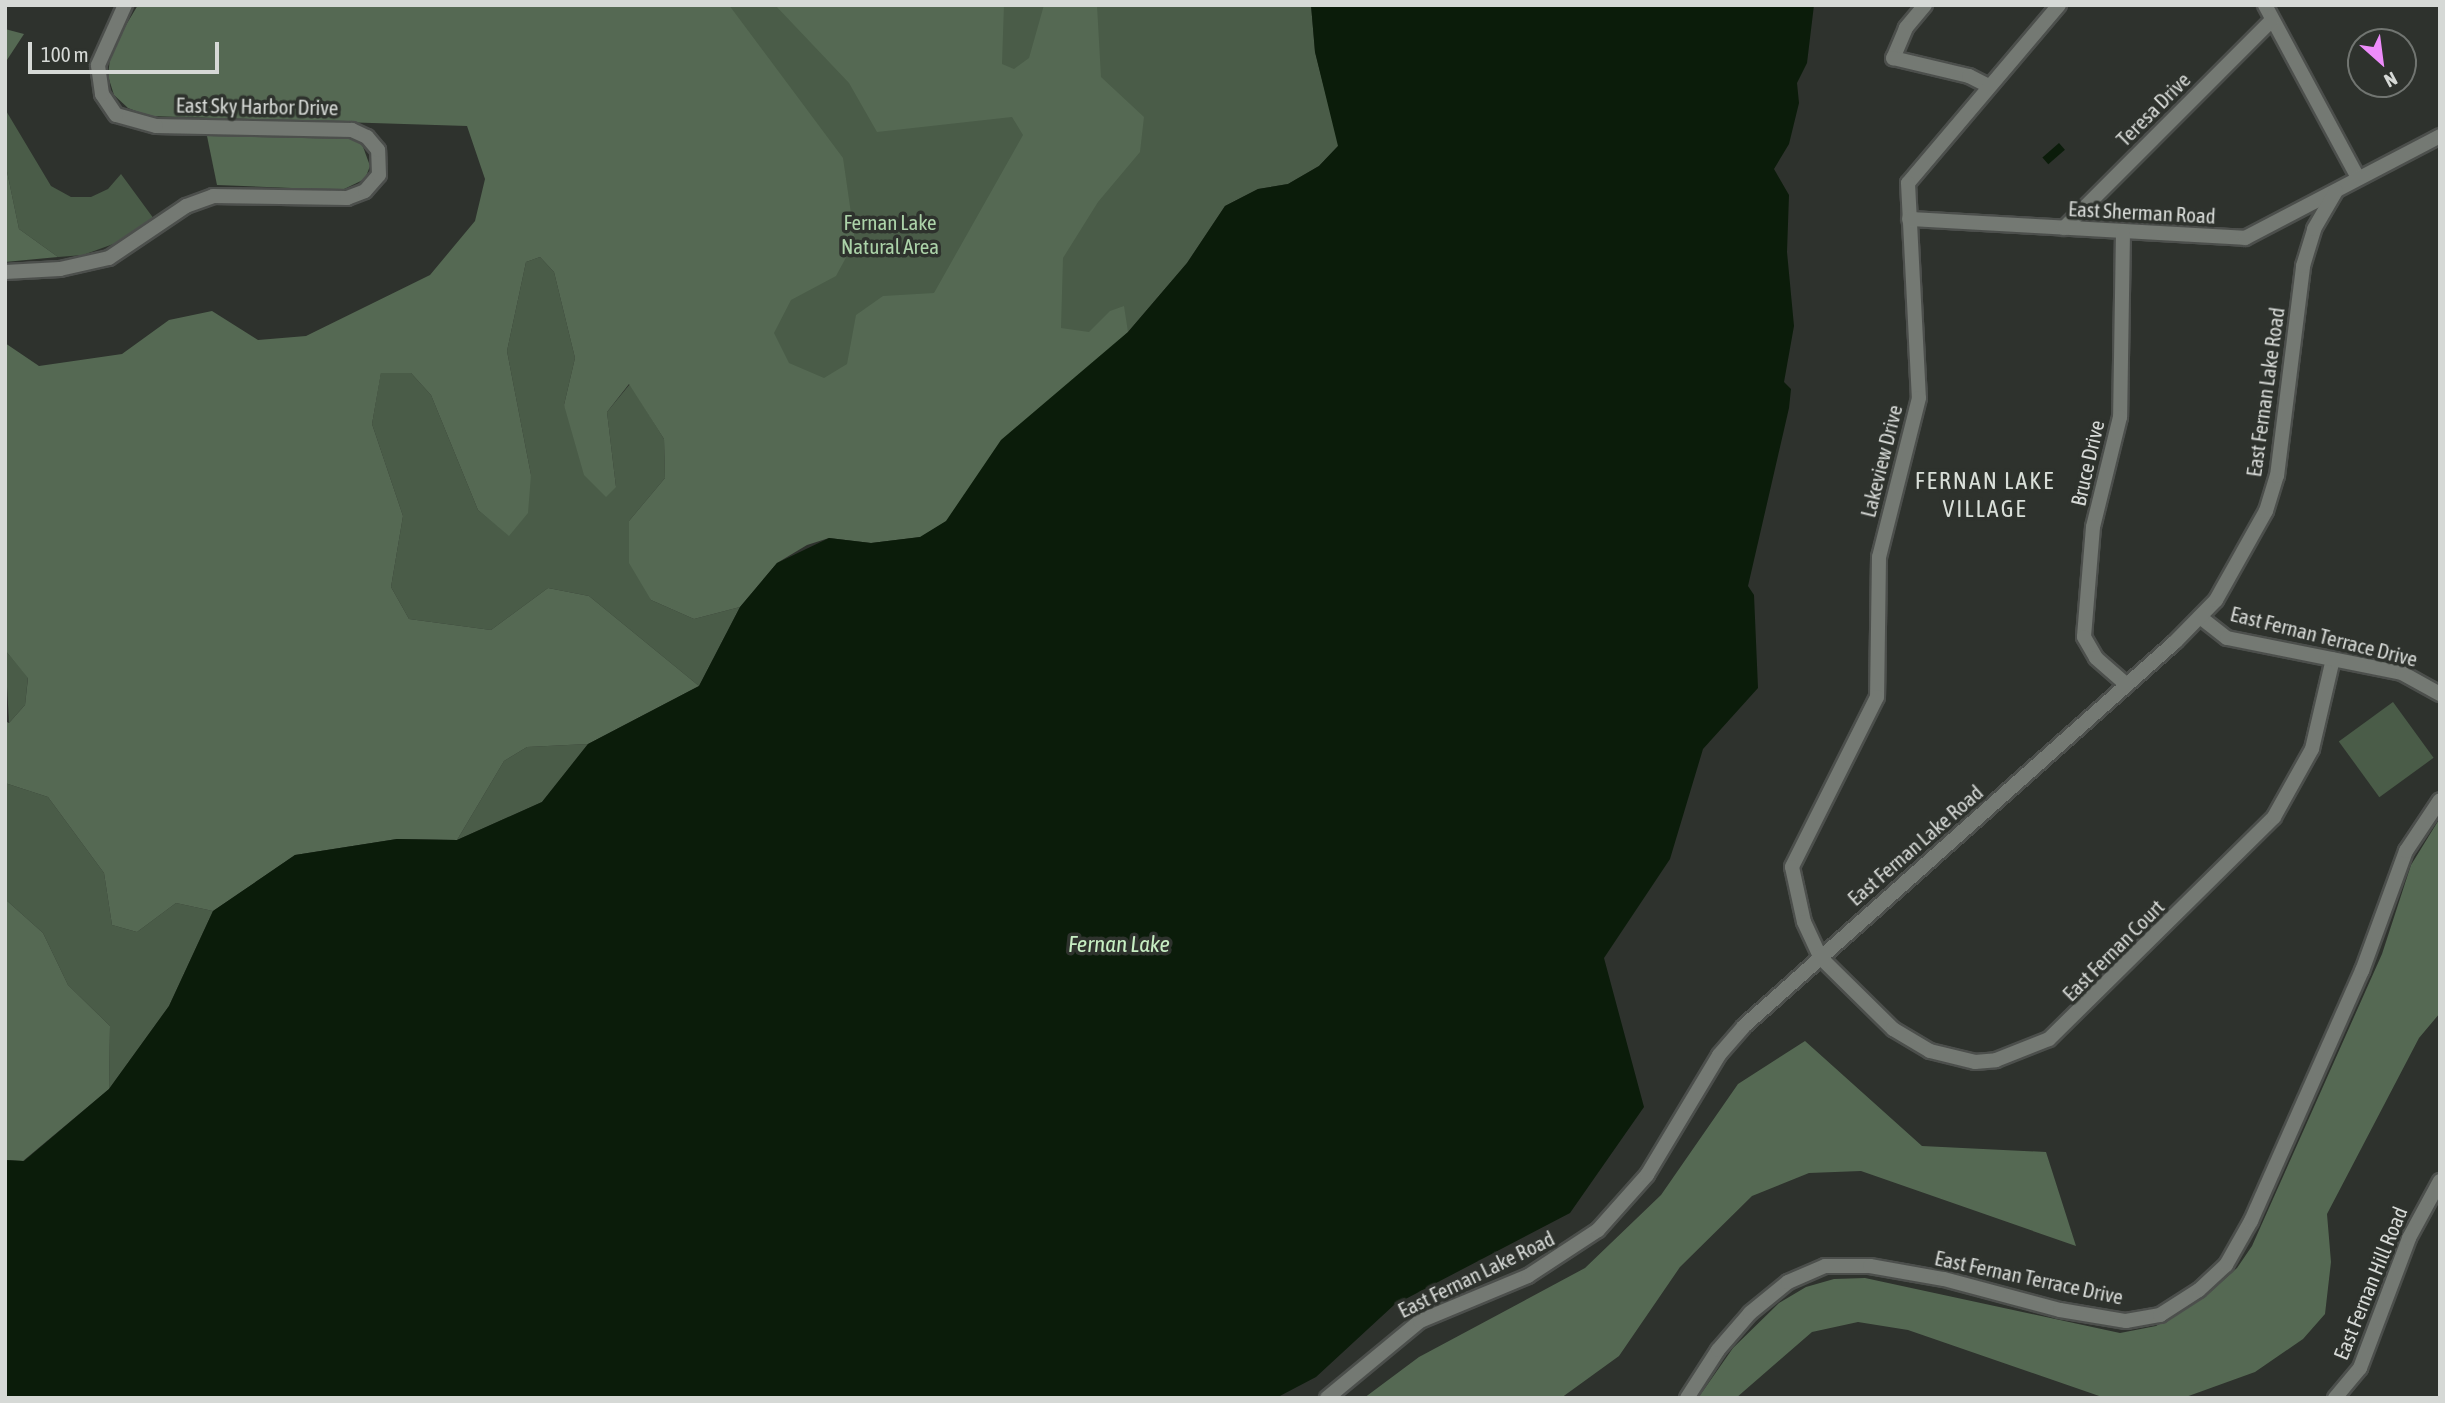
<!DOCTYPE html>
<html>
<head>
<meta charset="utf-8">
<style>
  body { margin:0 }
  #map { position:relative; width:2445px; height:1403px; overflow:hidden; background:#2e322d; font-family:"Asap Condensed",sans-serif }
  div>[style] { position:absolute }
  .green>* { inset:0; background:#4a5c48; transform-origin:0 0 }
  .forest>* { inset:0; background:#556953 }
  .water>* { inset:0; background:#0b1c0a; transform-origin:0 0 }
  .roads { filter:drop-shadow(2px 0 #4c4f4c) drop-shadow(-2px 0 #4c4f4c) drop-shadow(0 2px #4c4f4c) drop-shadow(0 -2px #4c4f4c) }
  .minor>* { height:14px; margin:-7px; padding:0 7px; transform-origin:7px; border-radius:7px; background:#747973 }
  span { translate:-50% -50%; white-space:nowrap; text-align:center; line-height:1.15; -webkit-text-stroke:7px #2e322d; paint-order:stroke }
  .street-label { font-size:21px; color:#d6d9d6 }
  .park-label { font-size:21px; color:#acd3a9 }
  .water-label { font-size:23px; color:#c7eec3; font-style:italic }
  .quarter-label { font-size:24px; color:#d9dfd9; letter-spacing:2px }
  .frame { position:absolute; inset:0; border:7px solid #d6d9d6; pointer-events:none }
  .north { position:absolute; left:2347px; top:28px; width:70px; height:70px; box-sizing:border-box; background:#2e322d; border:2px solid #717571; border-radius:50%; rotate:152deg; font-size:19px; font-weight:700; line-height:28px; text-align:center; color:#d6d9d6 }
  .north::after { content:''; display:block; margin:auto; width:24px; height:32px; background:#ed8cfa; clip-path:polygon(50% 0,100% 100%,50% 72%,0 100%) }
  .scale { position:absolute; left:28px; top:42px; width:191px; height:32px; box-sizing:border-box; border:4px solid #d6d9d6; border-top:0; padding-left:9px; font-size:21px; line-height:24px; white-space:nowrap; color:#d6d9d6; -webkit-text-stroke:5px #2e322d; paint-order:stroke }
</style>
</head>
<body>
<div id="map">
  <div class="green">
    <i style="clip-path:polygon(492px 5px,1311px 5px,1315px 52px,1339px 145px,1319px 166px,1288px 184px,1258px 189px,1225px 206px,1187px 263px,1128px 332px,921px 537px)"></i>
    <i style="clip-path:polygon(5px 109px,51px 186px,71px 197px,91px 197px,108px 189px,121px 174px,154px 219px,116px 243px,83px 255px,58px 257px,19px 229px,5px 162px)"></i>
    <i style="clip-path:polygon(540px 257px,554px 272px,575px 358px,564px 405px,616px 487px,607px 412px,630px 384px,664px 439px,665px 478px,629px 521px,651px 600px,694px 619px,740px 607px,699px 686px,589px 596px,548px 588px,491px 630px,409px 619px,391px 587px,403px 516px,372px 424px,381px 372px,411px 373px,431px 395px,478px 510px,509px 535px,531px 475px,507px 351px,526px 262px)"></i>
    <i style="clip-path:polygon(5px 650px,28px 677px,25px 705px,9px 723px)"></i>
    <i style="left:2393px;top:702px;width:69px;height:67px;rotate:54deg"></i>
    <i style="clip-path:polygon(588px 744px,542px 802px,457px 840px,504px 761px,527px 747px)"></i>
    <i style="clip-path:polygon(5px 783px,48px 797px,104px 873px,112px 925px,137px 932px,176px 903px,213px 911px,169px 1006px,109px 1089px,110px 1026px,68px 985px,43px 933px,5px 899px)"></i>
  </div>
  <div class="forest">
    <i style="clip-path:polygon(138px 5px,729px 5px,843px 158px,855px 241px,836px 276px,791px 300px,774px 333px,789px 363px,824px 378px,847px 364px,856px 315px,883px 296px,934px 293px,1023px 135px,1012px 117px,877px 132px,849px 83px,775px 5px,1004px 5px,1002px 64px,1014px 69px,1029px 58px,1044px 5px,1097px 5px,1101px 77px,1144px 117px,1140px 152px,1098px 202px,1063px 258px,1061px 328px,1089px 332px,1110px 311px,1124px 306px,1128px 332px,1001px 440px,947px 521px,921px 537px,871px 543px,829px 538px,807px 545px,777px 563px,740px 607px,694px 619px,651px 600px,629px 563px,629px 521px,665px 478px,664px 439px,629px 384px,607px 412px,616px 487px,606px 497px,584px 475px,564px 405px,575px 358px,554px 272px,540px 257px,526px 262px,507px 351px,531px 475px,528px 513px,509px 536px,478px 510px,431px 395px,411px 373px,381px 373px,372px 424px,403px 516px,391px 587px,409px 619px,491px 630px,548px 588px,589px 596px,699px 686px,588px 744px,527px 747px,504px 761px,457px 840px,397px 839px,295px 855px,213px 911px,176px 903px,137px 932px,112px 925px,104px 873px,48px 797px,5px 783px,5px 721px,9px 723px,25px 705px,28px 678px,5px 650px,5px 343px,39px 366px,122px 354px,169px 320px,212px 311px,258px 340px,306px 336px,430px 275px,475px 221px,485px 179px,467px 126px,149px 116px,128px 108px,114px 95px,108px 76px,111px 50px)"></i>
    <i style="clip-path:polygon(5px 29px,24px 34px,5px 63px)"></i>
    <i style="clip-path:polygon(207px 136px,349px 137px,362px 144px,370px 166px,365px 179px,342px 190px,217px 185px)"></i>
    <i style="clip-path:polygon(5px 162px,19px 229px,58px 257px,5px 262px)"></i>
    <i style="clip-path:polygon(2440px 818px,2440px 1013px,2419px 1038px,2327px 1214px,2331px 1262px,2325px 1314px,2303px 1339px,2255px 1372px,2183px 1398px,2105px 1398px,1908px 1330px,1858px 1322px,1812px 1332px,1736px 1398px,1698px 1398px,1733px 1348px,1779px 1303px,1806px 1287px,1834px 1279px,1865px 1278px,2120px 1333px,2156px 1326px,2207px 1295px,2237px 1268px,2252px 1246px,2382px 954px,2411px 865px)"></i>
    <i style="clip-path:polygon(5px 899px,43px 933px,68px 985px,110px 1026px,109px 1089px,23px 1161px,5px 1160px)"></i>
    <i style="clip-path:polygon(1805px 1041px,1922px 1146px,2046px 1152px,2076px 1246px,1861px 1171px,1809px 1173px,1752px 1196px,1680px 1267px,1619px 1356px,1561px 1398px,1364px 1398px,1419px 1357px,1585px 1268px,1661px 1195px,1738px 1084px)"></i>
  </div>
  <div class="water">
    <i style="clip-path:polygon(1311px 5px,1814px 5px,1807px 63px,1797px 83px,1799px 103px,1789px 144px,1774px 169px,1789px 195px,1787px 252px,1794px 326px,1784px 382px,1791px 389px,1789px 408px,1748px 586px,1754px 595px,1758px 688px,1703px 749px,1670px 859px,1604px 958px,1644px 1107px,1570px 1213px,1394px 1305px,1316px 1377px,1276px 1398px,5px 1398px,5px 1160px,24px 1161px,109px 1089px,169px 1006px,213px 911px,295px 855px,397px 839px,457px 840px,542px 802px,588px 744px,699px 686px,740px 607px,777px 563px,829px 538px,871px 543px,920px 537px,946px 521px,1001px 440px,1128px 332px,1187px 263px,1225px 206px,1258px 189px,1288px 184px,1319px 166px,1338px 146px,1315px 52px)"></i>
    <i style="left:2059px;top:143px;width:9px;height:22px;rotate:49deg"></i>
  </div>
  <div class="roads">
    <div class="minor">
      <i style="left:1925px;top:5px;width:30px;rotate:130deg"></i>
      <i style="left:1906px;top:28px;width:33px;rotate:113deg"></i>
      <i style="left:1893px;top:58px;width:78px;rotate:13.3deg"></i>
      <i style="left:1969px;top:76px;width:22px;rotate:27deg"></i>
      <i style="left:2059px;top:5px;width:233px;rotate:130.3deg"></i>
      <i style="left:1908px;top:183px;width:215px;rotate:87.1deg"></i>
      <i style="left:1919px;top:398px;width:164px;rotate:104.1deg"></i>
      <i style="left:1879px;top:557px;width:140px;rotate:90.8deg"></i>
      <i style="left:1877px;top:697px;width:190px;rotate:116.6deg"></i>
      <i style="left:1792px;top:867px;width:56px;rotate:77.7deg"></i>
      <i style="left:1804px;top:922px;width:38px;rotate:65deg"></i>
      <i style="left:1820px;top:957px;width:103px;rotate:44.6deg"></i>
      <i style="left:1893px;top:1029px;width:43px;rotate:30.7deg"></i>
      <i style="left:1930px;top:1051px;width:46px;rotate:13.7deg"></i>
      <i style="left:1975px;top:1062px;width:21px;rotate:-5deg"></i>
      <i style="left:1996px;top:1060px;width:57px;rotate:-21.6deg"></i>
      <i style="left:2049px;top:1039px;width:316px;rotate:-44.6deg"></i>
      <i style="left:2274px;top:817px;width:78px;rotate:-60.8deg"></i>
      <i style="left:2312px;top:749px;width:92px;rotate:-76.9deg"></i>
      <i style="left:2265px;top:5px;width:196px;rotate:61.7deg"></i>
      <i style="left:1909px;top:219px;width:337px;rotate:3.2deg"></i>
      <i style="left:2245px;top:238px;width:220px;rotate:-27.6deg"></i>
      <i style="left:2064px;top:228px;width:294px;rotate:-45deg"></i>
      <i style="left:2123px;top:232px;width:185px;rotate:90.9deg"></i>
      <i style="left:2120px;top:417px;width:113px;rotate:103.8deg"></i>
      <i style="left:2093px;top:527px;width:110px;rotate:94.7deg"></i>
      <i style="left:2084px;top:637px;width:24px;rotate:60deg"></i>
      <i style="left:2096px;top:658px;width:41px;rotate:41.1deg"></i>
      <i style="left:5px;top:272px;width:55px;rotate:-3.1deg"></i>
      <i style="left:60px;top:269px;width:50px;rotate:-12.7deg"></i>
      <i style="left:109px;top:258px;width:93px;rotate:-34deg"></i>
      <i style="left:186px;top:206px;width:29px;rotate:-20deg"></i>
      <i style="left:213px;top:196px;width:134px;rotate:0.9deg"></i>
      <i style="left:347px;top:198px;width:19px;rotate:-21deg"></i>
      <i style="left:365px;top:191px;width:21px;rotate:-49deg"></i>
      <i style="left:379px;top:175px;width:25px;rotate:-92deg"></i>
      <i style="left:378px;top:150px;width:17px;rotate:-130deg"></i>
      <i style="left:367px;top:137px;width:17px;rotate:-155deg"></i>
      <i style="left:352px;top:130px;width:196px;rotate:-178.8deg"></i>
      <i style="left:156px;top:126px;width:41px;rotate:-164.6deg"></i>
      <i style="left:116px;top:115px;width:25px;rotate:-124deg"></i>
      <i style="left:102px;top:94px;width:29px;rotate:-98deg"></i>
      <i style="left:98px;top:65px;width:66px;rotate:-65.8deg"></i>
      <i style="left:2200px;top:617px;width:34px;rotate:38deg"></i>
      <i style="left:2227px;top:638px;width:178px;rotate:11.3deg"></i>
      <i style="left:2402px;top:673px;width:43px;rotate:28.9deg"></i>
      <i style="left:1327px;top:1398px;width:121px;rotate:-39.6deg"></i>
      <i style="left:1420px;top:1321px;width:117px;rotate:-22.6deg"></i>
      <i style="left:1528px;top:1276px;width:84px;rotate:-33.3deg"></i>
      <i style="left:1598px;top:1230px;width:74px;rotate:-48.3deg"></i>
      <i style="left:1647px;top:1175px;width:140px;rotate:-59deg"></i>
      <i style="left:1719px;top:1055px;width:38px;rotate:-49deg"></i>
      <i style="left:1744px;top:1026px;width:577px;rotate:-41.7deg"></i>
      <i style="left:2175px;top:642px;width:59px;rotate:-45.7deg"></i>
      <i style="left:2216px;top:600px;width:102px;rotate:-60.7deg"></i>
      <i style="left:2266px;top:511px;width:37px;rotate:-73deg"></i>
      <i style="left:2277px;top:476px;width:212px;rotate:-82.9deg"></i>
      <i style="left:2303px;top:266px;width:39px;rotate:-73deg"></i>
      <i style="left:2314px;top:229px;width:44px;rotate:-59.9deg"></i>
      <i style="left:1687px;top:1398px;width:57px;rotate:-57.1deg"></i>
      <i style="left:1718px;top:1350px;width:49px;rotate:-49.1deg"></i>
      <i style="left:1750px;top:1313px;width:49px;rotate:-39.2deg"></i>
      <i style="left:1788px;top:1282px;width:40px;rotate:-23.4deg"></i>
      <i style="left:1825px;top:1266px;width:45px"></i>
      <i style="left:1870px;top:1266px;width:75px;rotate:10deg"></i>
      <i style="left:1944px;top:1279px;width:120px;rotate:15deg"></i>
      <i style="left:2060px;top:1310px;width:67px;rotate:9.5deg"></i>
      <i style="left:2126px;top:1321px;width:35px;rotate:-10deg"></i>
      <i style="left:2160px;top:1315px;width:46px;rotate:-32.7deg"></i>
      <i style="left:2199px;top:1290px;width:37px;rotate:-43deg"></i>
      <i style="left:2226px;top:1265px;width:51px;rotate:-60.4deg"></i>
      <i style="left:2251px;top:1221px;width:274px;rotate:-66.1deg"></i>
      <i style="left:2362px;top:971px;width:128px;rotate:-69.9deg"></i>
      <i style="left:2406px;top:851px;width:61px;rotate:-56.3deg"></i>
      <i style="left:2335px;top:1398px;width:39px;rotate:-50deg"></i>
      <i style="left:2360px;top:1368px;width:139px;rotate:-69.3deg"></i>
      <i style="left:2409px;top:1238px;width:65px;rotate:-61.5deg"></i>
    </div>
  </div>
  <div class="street-label">
    <span style="left:257px;top:106px;rotate:1deg">East Sky Harbor Drive</span>
    <span style="left:2153px;top:109px;rotate:-45deg">Teresa Drive</span>
    <span style="left:2142px;top:212px;rotate:3deg">East Sherman Road</span>
    <span style="left:2265px;top:392px;rotate:-82deg">East Fernan Lake Road</span>
    <span style="left:1881px;top:461px;rotate:-76deg">Lakeview Drive</span>
    <span style="left:2087px;top:463px;rotate:-77deg">Bruce Drive</span>
    <span style="left:2324px;top:636px;rotate:14deg">East Fernan Terrace Drive</span>
    <span style="left:1915px;top:845px;rotate:-41deg">East Fernan Lake Road</span>
    <span style="left:2113px;top:950px;rotate:-45deg">East Fernan Court</span>
    <span style="left:1476px;top:1274px;rotate:-26deg">East Fernan Lake Road</span>
    <span style="left:2029px;top:1277px;rotate:12deg">East Fernan Terrace Drive</span>
    <span style="left:2370px;top:1283px;rotate:-68deg">East Fernan Hill Road</span>
  </div>
  <div class="park-label">
    <span style="left:890px;top:234px">Fernan Lake<br>Natural Area</span>
  </div>
  <div class="water-label">
    <span style="left:1119px;top:944px">Fernan Lake</span>
  </div>
  <div class="quarter-label">
    <span style="left:1985px;top:495px">FERNAN LAKE<br>VILLAGE</span>
  </div>
  <div class="frame"></div>
  <div class="north">N</div>
  <div class="scale">100 m</div>
</div>
</body>
</html>
